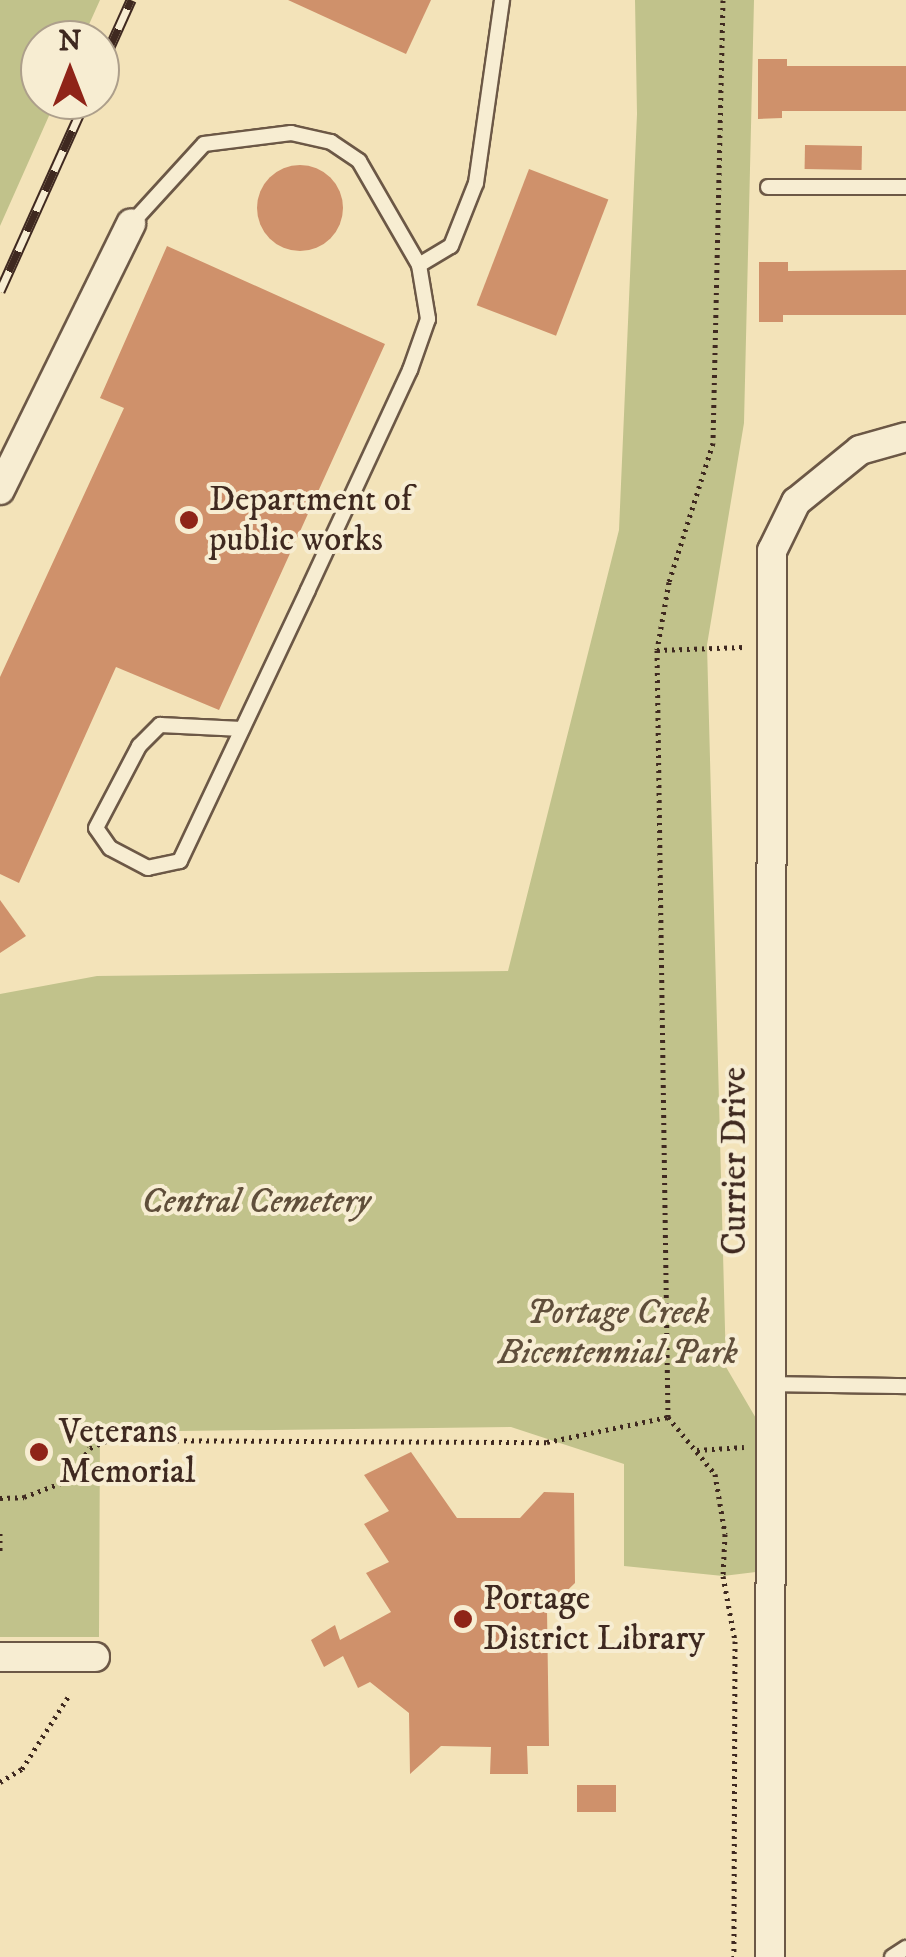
<!DOCTYPE html>
<html>
<head>
<meta charset="utf-8">
<style>
  body { margin:0 }
  #map { position:relative; width:906px; height:1957px; overflow:hidden; background:#f3e3b9; font-family:"IM FELL DW Pica",serif }
  div>[style] { position:absolute }
  .green>* { inset:0; background:#c1c28b }
  .building>* { inset:0; background:#cf916b; transform-origin:0 0 }
  .round { border-radius:50% }
  .path>* { height:5px; margin-top:-2.5px; transform-origin:0; background:repeating-linear-gradient(90deg,#3f2920 0 2.5px,transparent 0 7.5px) }
  .roads { filter:drop-shadow(2px 0 #6c5846) drop-shadow(-2px 0 #6c5846) drop-shadow(0 2px #6c5846) drop-shadow(0 -2px #6c5846) }
  .service>* { height:14px; margin:-7px; padding:0 7px; transform-origin:7px; border-radius:7px; background:#f7edd2 }
  .minor>* { height:28px; margin:-14px; padding:0 14px; transform-origin:14px; border-radius:14px; background:#f7edd2 }
  .rail>* { height:11px; margin-top:-5.5px; transform-origin:0; background:repeating-linear-gradient(90deg,#f7edd2 0 22px,#3f2920 0 44px); box-sizing:border-box; border-block:2px solid #3f2920 }
  .dots>* { width:28px; height:28px; translate:-50% -50%; box-sizing:border-box; border:5px solid #f7edd2; border-radius:50% }
  span { translate:-50% -50%; white-space:nowrap; text-align:center; line-height:1.15; -webkit-text-stroke:8px #f7edd2; paint-order:stroke }
  .poi-label { font-size:35px; color:#3f2920 }
  .left { translate:0 -50%; text-align:left }
  .street-label { font-size:35px; color:#3f2920 }
  .park-label { font-size:35px; color:#604f3b; font-style:italic }
  .north { position:absolute; left:20px; top:20px; width:100px; height:100px; box-sizing:border-box; background:#f7edd2; border:2px solid #ad9f8b; border-radius:50%; rotate:0deg; font-size:28px; font-weight:700; line-height:40px; text-align:center; color:#3f2920 }
  .north::after { content:''; display:block; margin:auto; width:35px; height:45px; background:#8f2418; clip-path:polygon(50% 0,100% 100%,50% 72%,0 100%) }
</style>
</head>
<body>
<div id="map">
  <div class="green">
    <i style="clip-path:polygon(0 0,100px 0,82px 40px,40px 40px,40px 100px,56px 100px,0 226px)"></i>
    <i style="clip-path:polygon(635px 0,754px 0,744px 423px,707px 645px,726px 1367px,771px 1444px,771px 1570px,723px 1576px,624px 1566px,624px 1464px,511px 1427px,100px 1432px,99px 1637px,0 1637px,0 994px,97px 976px,508px 971px,619px 530px,637px 114px)"></i>
  </div>
  <div class="building">
    <i style="clip-path:polygon(288px 0,431px 0,406px 54px)"></i>
    <i style="clip-path:polygon(758px 59px,787px 59px,787px 66px,906px 66px,906px 111px,782px 111px,782px 118px,758px 119px)"></i>
    <i style="left:805px;top:145px;width:57px;height:24px;rotate:1deg"></i>
    <i class="round" style="left:257px;top:165px;width:86px;height:86px"></i>
    <i style="left:529px;top:169px;width:85px;height:146px;rotate:21deg"></i>
    <i style="clip-path:polygon(167px 246px,385px 344px,219px 710px,116px 667px,19px 883px,0 874px,0 677px,124px 408px,100px 398px)"></i>
    <i style="clip-path:polygon(759px 262px,788px 262px,788px 271px,906px 270px,906px 315px,783px 315px,783px 322px,759px 322px)"></i>
    <i style="clip-path:polygon(0 900px,26px 936px,0 953px)"></i>
    <i style="clip-path:polygon(411px 1452px,457px 1518px,520px 1518px,544px 1492px,574px 1493px,575px 1583px,547px 1610px,549px 1746px,527px 1746px,528px 1774px,490px 1774px,491px 1747px,441px 1746px,410px 1774px,409px 1713px,370px 1682px,358px 1688px,343px 1656px,324px 1667px,311px 1640px,335px 1625px,340px 1640px,391px 1612px,366px 1573px,389px 1562px,364px 1524px,389px 1511px,364px 1475px)"></i>
    <i style="left:577px;top:1785px;width:39px;height:27px"></i>
  </div>
  <div class="path">
    <i style="left:723px;top:0;width:443px;rotate:91.3deg"></i>
    <i style="left:713px;top:443px;width:146px;rotate:107.6deg"></i>
    <i style="left:669px;top:582px;width:69px;rotate:100deg"></i>
    <i style="left:657px;top:650px;width:767px;rotate:89.18deg"></i>
    <i style="left:668px;top:1417px;width:74px;rotate:50.5deg"></i>
    <i style="left:715px;top:1474px;width:61px;rotate:80.5deg"></i>
    <i style="left:725px;top:1534px;width:42px;rotate:92.7deg"></i>
    <i style="left:723px;top:1576px;width:66px;rotate:79.5deg"></i>
    <i style="left:735px;top:1641px;width:316px;rotate:90.2deg"></i>
    <i style="left:657px;top:650px;width:87px;rotate:-2deg"></i>
    <i style="left:697px;top:1450px;width:47px;rotate:-3.7deg"></i>
    <i style="left:0;top:1498px;width:24px;rotate:-2deg"></i>
    <i style="left:24px;top:1497px;width:48px;rotate:-20.7deg"></i>
    <i style="left:69px;top:1480px;width:38px;rotate:-57deg"></i>
    <i style="left:90px;top:1448px;width:21px;rotate:-23deg"></i>
    <i style="left:109px;top:1440px;width:438px;rotate:0.3deg"></i>
    <i style="left:547px;top:1442px;width:124px;rotate:-11.7deg"></i>
    <i style="left:0;top:1533px;width:22px;rotate:90deg"></i>
    <i style="left:0;top:1782px;width:26px;rotate:-31deg"></i>
    <i style="left:22px;top:1769px;width:89px;rotate:-57.4deg"></i>
  </div>
  <div class="roads">
    <div class="service">
      <i style="left:768px;top:187px;width:138px"></i>
      <i style="left:131px;top:224px;width:108px;rotate:-47.6deg"></i>
      <i style="left:204px;top:144px;width:88px;rotate:-7.2deg"></i>
      <i style="left:291px;top:133px;width:41px;rotate:12.7deg"></i>
      <i style="left:331px;top:142px;width:34px;rotate:34deg"></i>
      <i style="left:359px;top:161px;width:120px;rotate:60deg"></i>
      <i style="left:419px;top:265px;width:55px;rotate:80.5deg"></i>
      <i style="left:428px;top:319px;width:54px;rotate:109.4deg"></i>
      <i style="left:410px;top:370px;width:242px;rotate:114.9deg"></i>
      <i style="left:308px;top:590px;width:300px;rotate:115.3deg"></i>
      <i style="left:180px;top:861px;width:33px;rotate:168deg"></i>
      <i style="left:148px;top:868px;width:43px;rotate:-152.2deg"></i>
      <i style="left:110px;top:848px;width:24px;rotate:-125deg"></i>
      <i style="left:96px;top:828px;width:93px;rotate:-62.3deg"></i>
      <i style="left:139px;top:746px;width:30px;rotate:-45deg"></i>
      <i style="left:160px;top:725px;width:82px;rotate:2.8deg"></i>
      <i style="left:419px;top:265px;width:37px;rotate:-31deg"></i>
      <i style="left:451px;top:246px;width:68px;rotate:-68.4deg"></i>
      <i style="left:476px;top:183px;width:185px;rotate:-81.9deg"></i>
      <i style="left:772px;top:1384px;width:134px;rotate:0.9deg"></i>
      <i style="left:892px;top:1957px;width:17px;rotate:-33deg"></i>
    </div>
    <div class="minor">
      <i style="left:0;top:490px;width:297px;rotate:-63.8deg"></i>
      <i style="left:0;top:1657px;width:95px"></i>
      <i style="left:770px;top:1957px;width:1406px;rotate:-89.92deg"></i>
      <i style="left:772px;top:551px;width:55px;rotate:-63.9deg"></i>
      <i style="left:796px;top:502px;width:82px;rotate:-39.1deg"></i>
      <i style="left:860px;top:450px;width:48px;rotate:-15.8deg"></i>
    </div>
  </div>
  <div class="rail">
    <i style="left:100px;top:69px;width:76px;rotate:-65.8deg"></i>
    <i style="left:0;top:291px;width:209px;rotate:-65.8deg"></i>
  </div>
  <div class="dots">
    <i style="left:189px;top:520px;background:#8f2418"></i>
    <i style="left:39px;top:1452px;background:#8f2418"></i>
    <i style="left:463px;top:1619px;background:#8f2418"></i>
  </div>
  <div class="poi-label">
    <span class="left" style="left:209px;top:520px">Department of<br>public works</span>
    <span class="left" style="left:59px;top:1452px">Veterans<br>Memorial</span>
    <span class="left" style="left:483px;top:1619px">Portage<br>District Library</span>
  </div>
  <div class="street-label">
    <span style="left:735px;top:1161px;rotate:-90deg">Currier Drive</span>
  </div>
  <div class="park-label">
    <span style="left:256px;top:1202px">Central Cemetery</span>
    <span style="left:618px;top:1333px">Portage Creek<br>Bicentennial Park</span>
  </div>
  <div class="north">N</div>
</div>
</body>
</html>
